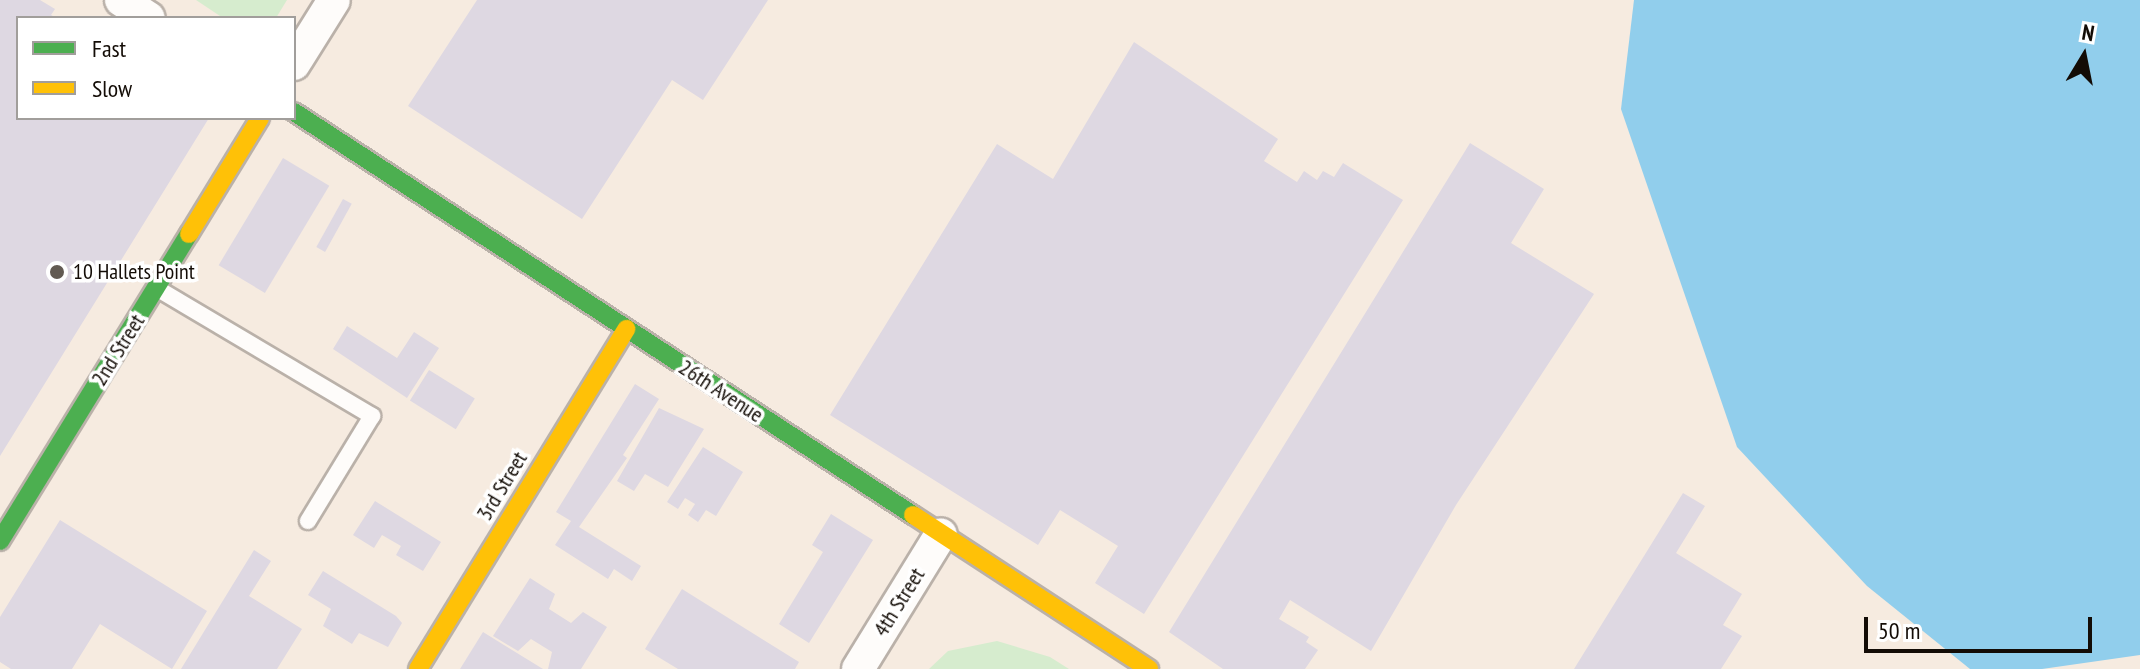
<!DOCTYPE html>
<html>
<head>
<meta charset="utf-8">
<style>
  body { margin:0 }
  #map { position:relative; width:2140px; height:669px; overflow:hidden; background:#f6ebe0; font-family:"PT Sans Narrow",sans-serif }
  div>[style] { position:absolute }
  .green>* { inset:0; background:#d6ecce }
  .water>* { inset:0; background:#91ceec }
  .building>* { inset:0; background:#ded8e2; transform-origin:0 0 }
  .roads { filter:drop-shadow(2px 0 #bab1a9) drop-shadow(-2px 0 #bab1a9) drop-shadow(0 2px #bab1a9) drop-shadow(0 -2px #bab1a9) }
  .lane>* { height:16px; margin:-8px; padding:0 8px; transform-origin:8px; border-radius:8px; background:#fefcfa }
  .street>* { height:32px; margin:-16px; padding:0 16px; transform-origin:16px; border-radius:16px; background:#fefcfa }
  .fast>* { height:18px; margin:-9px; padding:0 9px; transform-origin:9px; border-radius:9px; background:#4caf50 }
  .slow>* { height:18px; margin:-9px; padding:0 9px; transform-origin:9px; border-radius:9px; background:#ffc107 }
  .dots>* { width:22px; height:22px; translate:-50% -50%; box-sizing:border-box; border:4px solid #fff; border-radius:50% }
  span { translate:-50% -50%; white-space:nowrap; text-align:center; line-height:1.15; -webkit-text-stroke:7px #fff; paint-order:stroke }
  .poi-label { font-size:22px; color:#130c06 }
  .left { translate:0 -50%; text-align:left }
  .street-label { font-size:22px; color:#130c06 }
  .legend { position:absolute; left:16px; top:16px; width:280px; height:104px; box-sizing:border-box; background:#fff; border:2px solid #a19e9b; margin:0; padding:10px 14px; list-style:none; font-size:24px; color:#130c06 }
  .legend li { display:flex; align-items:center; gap:16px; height:40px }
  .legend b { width:40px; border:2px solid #a19e9b }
  .north { position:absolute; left:2044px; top:16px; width:80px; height:80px; -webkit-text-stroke:6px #fff; paint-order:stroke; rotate:10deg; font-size:22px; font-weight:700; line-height:32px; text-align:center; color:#130c06 }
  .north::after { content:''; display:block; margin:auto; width:28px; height:36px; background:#130c06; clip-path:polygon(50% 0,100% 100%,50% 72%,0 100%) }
  .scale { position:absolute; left:1864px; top:617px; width:228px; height:36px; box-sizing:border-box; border:4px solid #130c06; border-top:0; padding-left:10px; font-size:24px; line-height:28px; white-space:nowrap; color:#130c06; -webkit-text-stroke:6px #fff; paint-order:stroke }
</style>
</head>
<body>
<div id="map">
  <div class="green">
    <i style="clip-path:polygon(196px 0,287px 0,276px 18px,223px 18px)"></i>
    <i style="clip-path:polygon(997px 641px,1050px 657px,1069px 669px,929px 669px,948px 651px)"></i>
  </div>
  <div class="water">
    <i style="clip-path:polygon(1634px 0,2140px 0,2140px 655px,2042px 669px,1970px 669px,1867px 586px,1737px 447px,1621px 109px)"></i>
  </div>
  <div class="building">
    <i style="clip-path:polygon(0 0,40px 0,55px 9px,51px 15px,57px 18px,18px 18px,18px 118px,209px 118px,0 456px)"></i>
    <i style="clip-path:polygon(477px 0,768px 0,703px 100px,672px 80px,582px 219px,408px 106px)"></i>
    <i style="clip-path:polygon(1134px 42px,1278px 139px,1264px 161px,1297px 182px,1304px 171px,1317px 180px,1323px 171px,1334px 177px,1343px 163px,1403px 200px,1144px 614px,1095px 583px,1118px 546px,1060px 510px,1038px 545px,830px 415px,997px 144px,1053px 179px)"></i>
    <i style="clip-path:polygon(1470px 143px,1544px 189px,1511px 243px,1594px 294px,1456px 505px,1371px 651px,1290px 600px,1279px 619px,1309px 637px,1306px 642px,1318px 650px,1305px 669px,1223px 669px,1169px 632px)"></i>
    <i style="left:283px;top:158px;width:54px;height:125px;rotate:31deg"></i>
    <i style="left:343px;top:199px;width:10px;height:55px;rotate:29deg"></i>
    <i style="clip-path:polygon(347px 326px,397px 358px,414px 332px,439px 348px,407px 398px,333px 349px)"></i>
    <i style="left:429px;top:370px;width:54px;height:36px;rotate:32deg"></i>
    <i style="clip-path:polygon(635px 384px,659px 399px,623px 455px,627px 458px,579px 527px,641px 566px,632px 581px,614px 569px,608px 579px,555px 545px,571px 521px,556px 512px)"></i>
    <i style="clip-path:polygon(659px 408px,704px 429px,668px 487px,645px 474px,634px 491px,617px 481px)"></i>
    <i style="clip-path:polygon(703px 447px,743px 472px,716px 516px,706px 510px,698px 522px,688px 515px,695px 504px,685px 498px,678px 509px,667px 502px)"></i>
    <i style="clip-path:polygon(1683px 493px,1705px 506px,1676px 553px,1742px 594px,1723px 625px,1742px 636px,1721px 669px,1574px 669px)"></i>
    <i style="clip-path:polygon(375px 501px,441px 542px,423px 571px,396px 555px,401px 546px,382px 535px,374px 548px,353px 535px)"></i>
    <i style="clip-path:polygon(831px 514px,873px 540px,809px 643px,779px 624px,823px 552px,812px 545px)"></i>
    <i style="clip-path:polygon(60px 520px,207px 611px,172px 669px,100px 624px,72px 669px,11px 669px,0 662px,0 617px)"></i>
    <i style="clip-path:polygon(254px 550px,271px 561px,249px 596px,302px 629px,277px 669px,181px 669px)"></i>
    <i style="clip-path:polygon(323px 571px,396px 616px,402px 623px,388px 647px,359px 633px,352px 644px,323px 626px,331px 609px,308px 595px)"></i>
    <i style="clip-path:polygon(530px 578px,555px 594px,549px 609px,571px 623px,583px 612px,607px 627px,581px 669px,548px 669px,552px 652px,531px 639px,518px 651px,493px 636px)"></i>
    <i style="clip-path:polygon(682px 589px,799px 662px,795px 669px,678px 669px,645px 649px)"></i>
    <i style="clip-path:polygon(483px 632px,543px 669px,460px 669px)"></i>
  </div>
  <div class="roads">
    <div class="lane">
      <i style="left:158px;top:289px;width:249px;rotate:30.7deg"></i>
      <i style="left:372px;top:416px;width:123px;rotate:121.4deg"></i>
    </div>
    <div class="street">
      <i style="left:121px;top:0;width:33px;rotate:33deg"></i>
      <i style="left:294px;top:64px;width:75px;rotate:-58deg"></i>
      <i style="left:858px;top:669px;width:158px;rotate:-58.4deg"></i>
    </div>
    <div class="fast">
      <i style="left:294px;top:112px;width:739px;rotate:33.07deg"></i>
      <i style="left:0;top:541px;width:361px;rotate:-58.4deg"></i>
    </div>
    <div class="slow">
      <i style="left:189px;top:234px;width:136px;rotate:-58.5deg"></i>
      <i style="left:913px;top:515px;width:282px;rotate:33.1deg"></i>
      <i style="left:418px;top:669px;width:399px;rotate:-58.5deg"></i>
    </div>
  </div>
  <div class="dots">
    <i style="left:57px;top:272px;background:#625a52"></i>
  </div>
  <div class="poi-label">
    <span class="left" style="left:73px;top:272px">10 Hallets Point</span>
  </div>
  <div class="street-label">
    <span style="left:118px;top:350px;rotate:-58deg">2nd Street</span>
    <span style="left:721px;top:391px;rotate:33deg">26th Avenue</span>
    <span style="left:502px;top:486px;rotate:-59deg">3rd Street</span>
    <span style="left:899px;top:602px;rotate:-58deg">4th Street</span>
  </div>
  <ul class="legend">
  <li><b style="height:10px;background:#4caf50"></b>Fast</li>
  <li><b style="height:10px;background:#ffc107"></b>Slow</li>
  </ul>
  <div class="north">N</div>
  <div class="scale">50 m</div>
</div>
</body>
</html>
